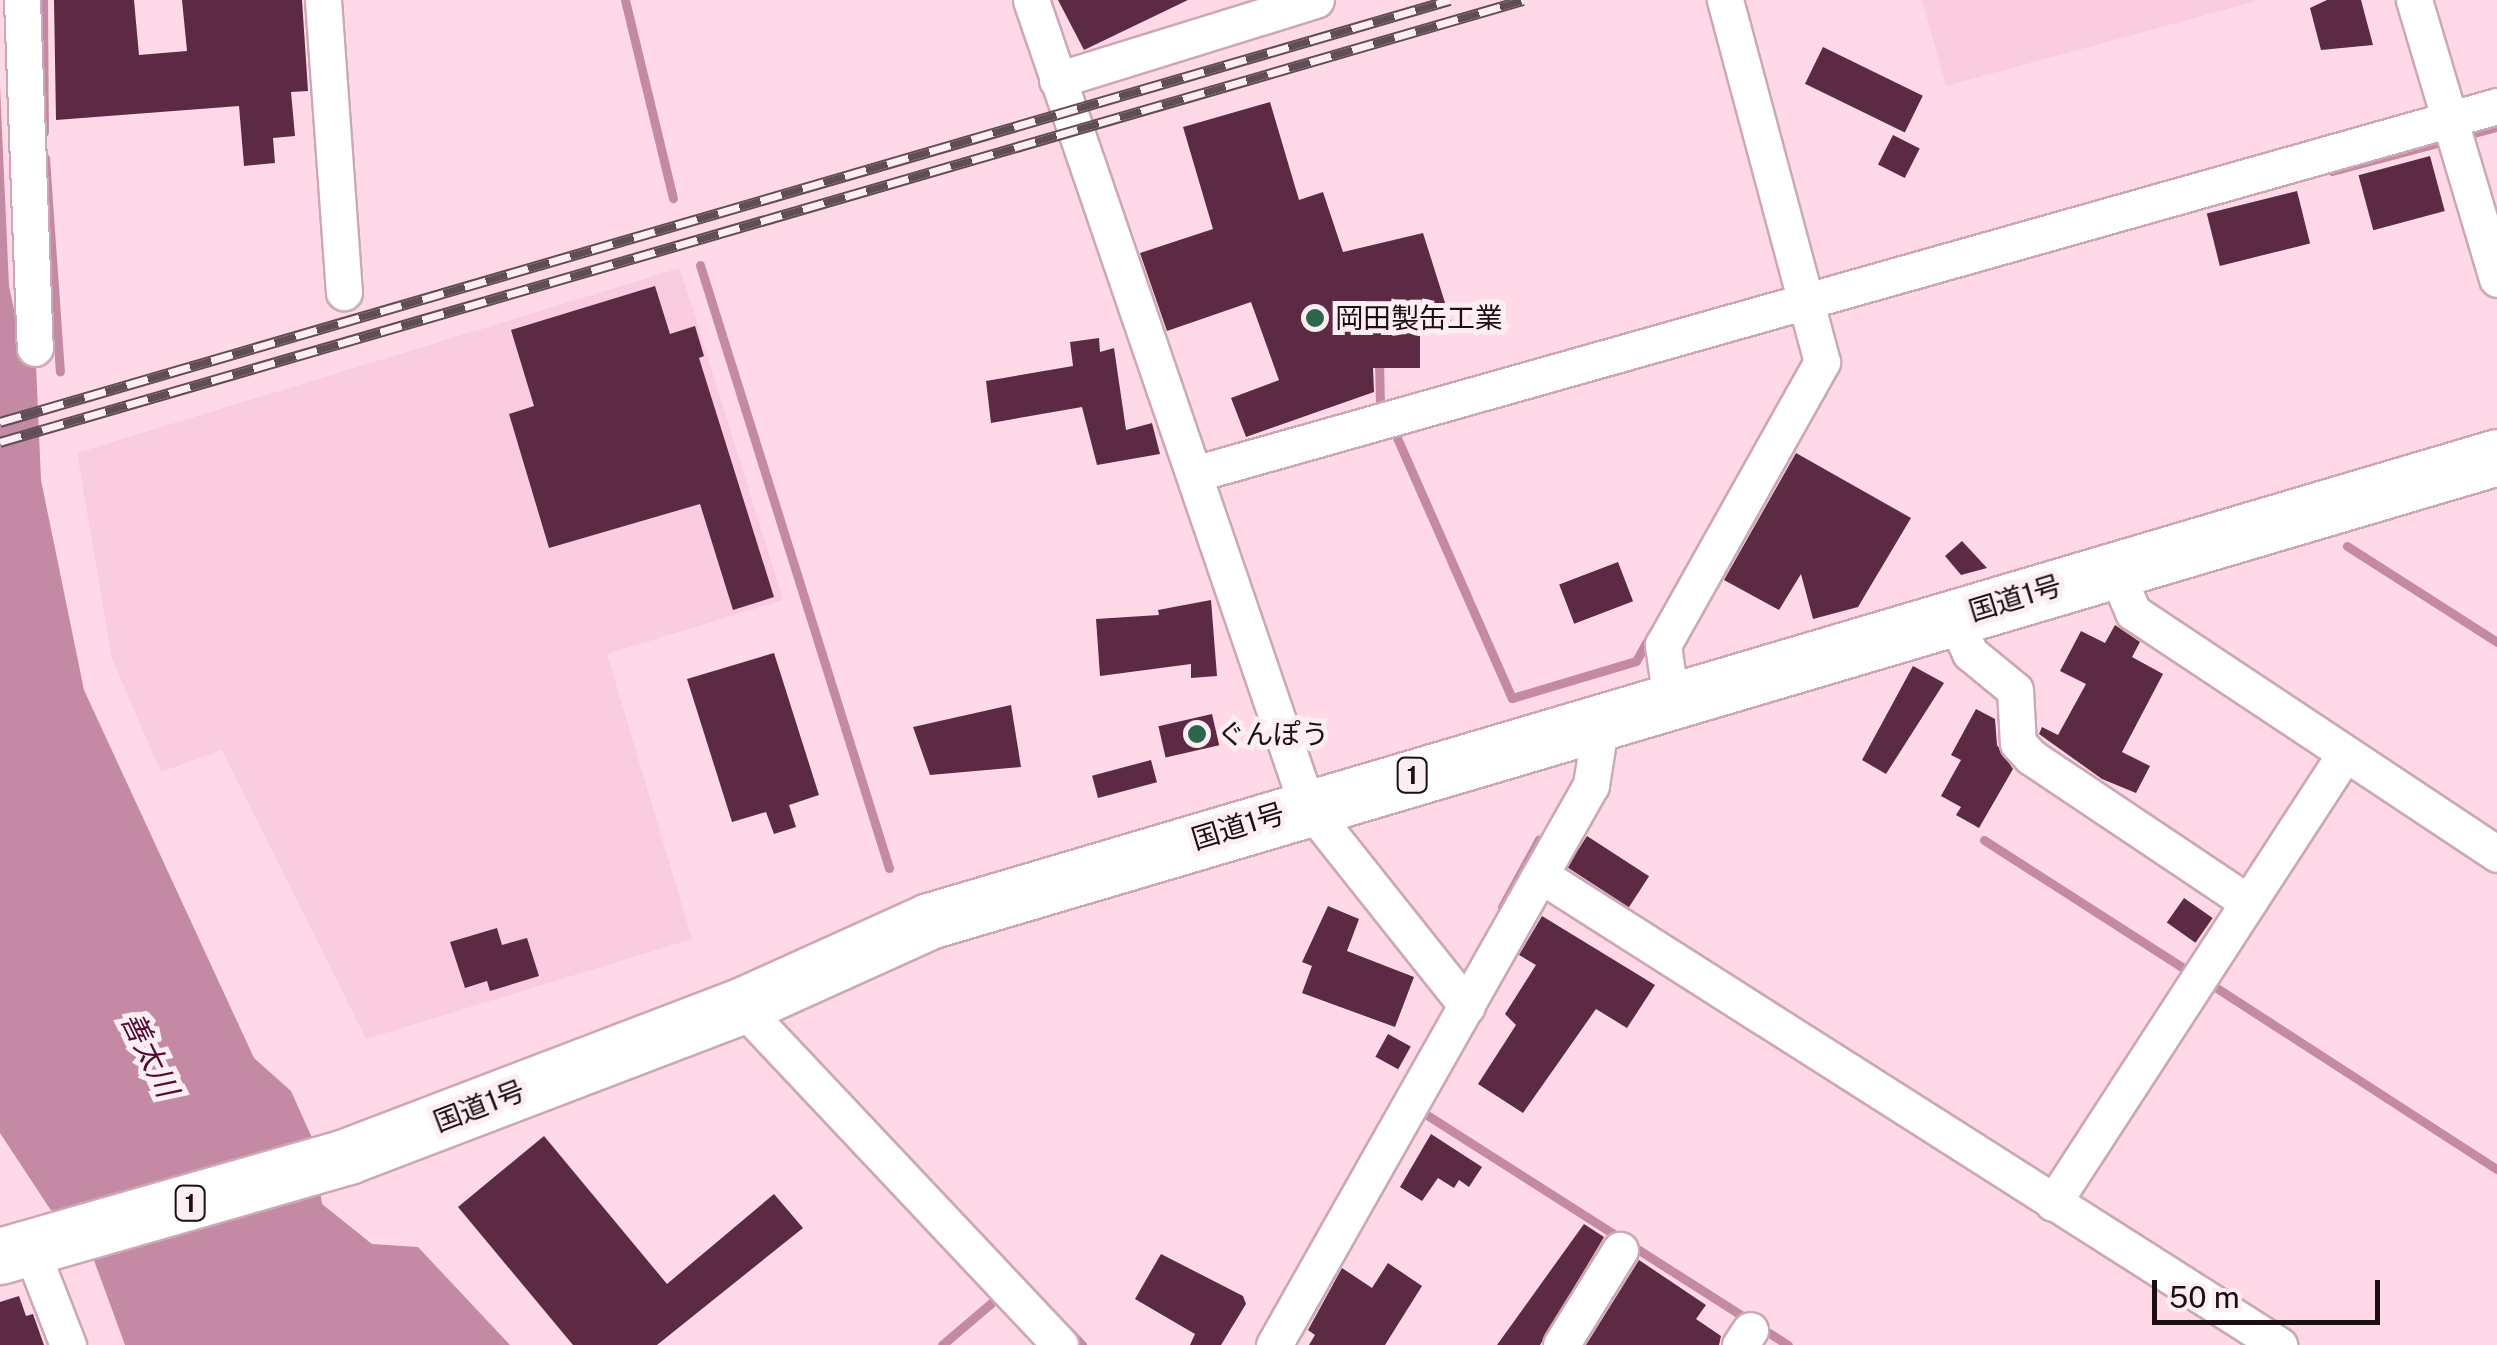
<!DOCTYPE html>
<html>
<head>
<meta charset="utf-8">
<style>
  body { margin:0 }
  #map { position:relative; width:2497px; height:1345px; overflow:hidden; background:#ffd9e8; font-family:"Public Sans","Noto Sans JP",sans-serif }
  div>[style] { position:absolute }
  .built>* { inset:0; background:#f9ccdf }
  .water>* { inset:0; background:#c58aa3 }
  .stream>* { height:9px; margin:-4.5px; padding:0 4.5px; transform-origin:4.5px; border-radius:4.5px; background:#c58aa3 }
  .building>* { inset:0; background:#5c2a42; transform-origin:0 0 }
  .roads { filter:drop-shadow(2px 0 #cca8b6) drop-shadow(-2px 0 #cca8b6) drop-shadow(0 2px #cca8b6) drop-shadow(0 -2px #cca8b6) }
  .street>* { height:35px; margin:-17.5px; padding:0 17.5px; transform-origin:17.5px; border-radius:17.5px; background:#fff }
  .highway>* { height:55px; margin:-27.5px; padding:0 27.5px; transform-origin:27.5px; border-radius:27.5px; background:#fff }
  .rail>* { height:11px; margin-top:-5.5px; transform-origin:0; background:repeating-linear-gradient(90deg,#fdeef4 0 22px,#614d55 0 44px); box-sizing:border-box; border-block:2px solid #614d55 }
  .dots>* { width:28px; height:28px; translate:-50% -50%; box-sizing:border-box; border:5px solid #fdeef4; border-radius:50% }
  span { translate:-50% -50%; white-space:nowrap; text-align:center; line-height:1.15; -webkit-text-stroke:10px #fdeef4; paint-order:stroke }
  .shield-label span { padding:2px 8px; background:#fdeef4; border:2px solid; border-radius:8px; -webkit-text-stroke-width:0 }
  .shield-label { font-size:25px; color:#1b0f14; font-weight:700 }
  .poi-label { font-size:28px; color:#1b0f14 }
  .left { translate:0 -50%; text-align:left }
  .street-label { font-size:28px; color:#1b0f14 }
  .water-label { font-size:30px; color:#520b33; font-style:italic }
  .scale { position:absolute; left:2152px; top:1280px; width:228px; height:45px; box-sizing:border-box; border:5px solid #1b0f14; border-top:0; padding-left:12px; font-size:30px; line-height:35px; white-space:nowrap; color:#1b0f14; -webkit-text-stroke:8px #fdeef4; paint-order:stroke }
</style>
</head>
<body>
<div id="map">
  <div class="built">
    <i style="clip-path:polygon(1922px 0,2260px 0,1946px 86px)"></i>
    <i style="clip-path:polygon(680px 268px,783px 600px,607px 654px,692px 939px,366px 1039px,222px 750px,161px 772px,112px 659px,77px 453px)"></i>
  </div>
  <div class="water">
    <i style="clip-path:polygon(0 86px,9px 286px,22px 347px,36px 365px,41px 480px,84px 690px,254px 1058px,291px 1091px,313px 1140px,322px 1204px,372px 1244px,418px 1247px,510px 1345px,125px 1345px,92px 1255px,50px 1209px,0 1133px)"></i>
  </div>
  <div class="stream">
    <i style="left:43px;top:0;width:132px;rotate:89.6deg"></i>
    <i style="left:625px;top:0;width:204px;rotate:76.4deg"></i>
    <i style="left:2470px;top:134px;width:28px;rotate:-15deg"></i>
    <i style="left:45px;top:158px;width:214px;rotate:86deg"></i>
    <i style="left:2332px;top:171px;width:113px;rotate:-14.9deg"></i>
    <i style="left:700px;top:265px;width:632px;rotate:72.6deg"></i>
    <i style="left:1379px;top:360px;width:45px;rotate:88.7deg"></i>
    <i style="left:1394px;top:431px;width:292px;rotate:66.2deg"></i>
    <i style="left:1512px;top:698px;width:129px;rotate:-16.6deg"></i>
    <i style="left:1636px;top:661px;width:33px;rotate:-61deg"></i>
    <i style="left:2347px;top:546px;width:178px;rotate:32.6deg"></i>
    <i style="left:1984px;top:840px;width:245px;rotate:32.7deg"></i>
    <i style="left:1502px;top:907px;width:77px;rotate:-61.4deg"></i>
    <i style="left:2209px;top:983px;width:343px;rotate:32.9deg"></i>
    <i style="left:1427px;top:1115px;width:428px;rotate:32.5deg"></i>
    <i style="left:1070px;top:1332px;width:18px;rotate:47deg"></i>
    <i style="left:942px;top:1345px;width:72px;rotate:-40.5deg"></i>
  </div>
  <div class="building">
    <i style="clip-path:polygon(54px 0,134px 0,139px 55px,187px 51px,182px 0,302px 0,308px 91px,291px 92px,295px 136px,273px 138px,275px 163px,244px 166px,239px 106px,56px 120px)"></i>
    <i style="clip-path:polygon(1058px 0,1188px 0,1084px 50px)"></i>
    <i style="clip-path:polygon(2327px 0,2361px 0,2373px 45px,2321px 50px,2310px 8px)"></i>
    <i style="left:1823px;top:47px;width:111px;height:41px;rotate:26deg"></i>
    <i style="clip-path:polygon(1270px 102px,1299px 200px,1323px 192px,1343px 252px,1423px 233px,1452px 325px,1420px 335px,1420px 368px,1373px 368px,1374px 392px,1246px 437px,1231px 398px,1279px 380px,1251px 302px,1167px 331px,1140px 253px,1213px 229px,1183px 127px)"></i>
    <i style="left:1893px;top:135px;width:30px;height:33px;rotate:27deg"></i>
    <i style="left:2430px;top:156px;width:57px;height:74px;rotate:75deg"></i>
    <i style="left:2297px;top:191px;width:54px;height:93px;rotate:76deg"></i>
    <i style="clip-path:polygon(655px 286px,670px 334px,695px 326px,704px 356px,699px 358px,774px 597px,733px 610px,700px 504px,549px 548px,509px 414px,534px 406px,511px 330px)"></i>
    <i style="clip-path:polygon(1099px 338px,1100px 352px,1114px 348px,1126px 430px,1152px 423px,1160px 454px,1097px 465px,1082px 407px,991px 423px,986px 381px,1073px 366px,1070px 342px)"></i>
    <i style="clip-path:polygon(1796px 453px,1911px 518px,1858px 607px,1813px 619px,1801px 574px,1779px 610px,1724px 580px)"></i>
    <i style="clip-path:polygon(1962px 541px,1987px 568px,1961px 575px,1945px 556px)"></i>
    <i style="left:1618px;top:562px;width:42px;height:63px;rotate:69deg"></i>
    <i style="clip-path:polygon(1211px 600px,1217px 676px,1191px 678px,1191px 664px,1100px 676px,1096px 619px,1159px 615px,1158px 610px)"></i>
    <i style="clip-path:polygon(2115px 625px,2140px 642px,2132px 657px,2163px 674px,2122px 752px,2150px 766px,2136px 793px,2102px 779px,2039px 734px,2042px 727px,2058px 735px,2086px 684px,2060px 671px,2081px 631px,2105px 643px)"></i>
    <i style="clip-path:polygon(774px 653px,819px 795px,789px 805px,796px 827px,774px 834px,766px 812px,732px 822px,687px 679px)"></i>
    <i style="clip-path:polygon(1913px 666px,1944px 683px,1886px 774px,1862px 760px)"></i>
    <i style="clip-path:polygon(1011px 705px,1021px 767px,930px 775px,913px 727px)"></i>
    <i style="clip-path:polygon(1976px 709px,1995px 719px,1997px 745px,2013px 769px,1979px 828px,1956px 815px,1961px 807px,1941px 796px,1961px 760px,1951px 755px)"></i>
    <i style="left:1212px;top:714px;width:32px;height:55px;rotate:77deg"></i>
    <i style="left:1151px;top:760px;width:23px;height:61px;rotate:75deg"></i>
    <i style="left:1587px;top:836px;width:74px;height:37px;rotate:33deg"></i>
    <i style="left:2184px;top:898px;width:35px;height:30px;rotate:35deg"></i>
    <i style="clip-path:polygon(1328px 906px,1359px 919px,1347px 951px,1414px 977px,1395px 1027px,1302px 993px,1312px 966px,1302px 962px)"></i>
    <i style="clip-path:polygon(1542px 916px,1655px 985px,1627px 1028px,1596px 1009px,1523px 1113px,1478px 1084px,1516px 1025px,1505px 1014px,1536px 965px,1519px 955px)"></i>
    <i style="clip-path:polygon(497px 928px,502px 945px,527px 938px,539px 976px,490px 991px,487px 981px,465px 988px,450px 942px)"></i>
    <i style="left:1388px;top:1034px;width:26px;height:26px;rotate:29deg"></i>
    <i style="clip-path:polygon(1431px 1134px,1482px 1167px,1469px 1187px,1459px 1180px,1454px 1188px,1438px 1178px,1422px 1201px,1400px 1187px)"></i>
    <i style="clip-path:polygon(544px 1136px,667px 1284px,774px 1194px,803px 1228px,657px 1345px,573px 1345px,458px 1207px)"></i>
    <i style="clip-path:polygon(1584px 1224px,1604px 1237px,1540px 1345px,1497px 1345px)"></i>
    <i style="clip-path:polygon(1161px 1254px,1243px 1296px,1246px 1304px,1221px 1345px,1190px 1345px,1195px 1334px,1135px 1299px)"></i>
    <i style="clip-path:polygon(1639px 1260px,1706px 1305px,1696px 1319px,1721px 1336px,1719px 1345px,1586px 1345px)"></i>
    <i style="clip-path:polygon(1388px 1263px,1422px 1286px,1385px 1345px,1309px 1345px,1315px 1335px,1308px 1330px,1342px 1268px,1372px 1288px)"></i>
    <i style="clip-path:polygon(19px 1296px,26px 1316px,33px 1314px,44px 1345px,0 1345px,0 1302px)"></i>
  </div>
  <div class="roads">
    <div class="street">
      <i style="left:22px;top:0;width:348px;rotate:87.9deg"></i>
      <i style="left:323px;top:0;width:293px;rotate:85.9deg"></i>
      <i style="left:1031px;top:0;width:851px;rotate:71.08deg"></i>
      <i style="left:1307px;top:805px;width:257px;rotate:51.5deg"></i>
      <i style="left:2414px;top:0;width:291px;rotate:73.4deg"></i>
      <i style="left:1057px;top:80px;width:271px;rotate:-17.2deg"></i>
      <i style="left:1194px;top:474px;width:1354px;rotate:-15.77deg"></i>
      <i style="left:2114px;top:568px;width:48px;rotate:66.6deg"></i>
      <i style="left:2133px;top:612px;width:437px;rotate:33.6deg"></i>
      <i style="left:1953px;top:616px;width:41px;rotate:65.3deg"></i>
      <i style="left:1970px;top:653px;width:58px;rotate:39.4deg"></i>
      <i style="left:2015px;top:690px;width:53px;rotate:86.8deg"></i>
      <i style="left:2018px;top:743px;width:19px;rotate:47deg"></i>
      <i style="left:2031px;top:757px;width:261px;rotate:33.8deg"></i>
      <i style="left:1671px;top:701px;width:57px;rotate:-98.1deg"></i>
      <i style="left:1663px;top:645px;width:325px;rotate:-60.7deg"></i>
      <i style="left:1822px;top:362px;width:375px;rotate:-105deg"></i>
      <i style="left:1542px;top:876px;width:874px;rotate:32.47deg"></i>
      <i style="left:741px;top:1006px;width:465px;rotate:46.7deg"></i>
      <i style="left:2053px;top:1203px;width:534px;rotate:-56.99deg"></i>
      <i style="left:31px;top:1250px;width:102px;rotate:68.7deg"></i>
      <i style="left:1274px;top:1345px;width:643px;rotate:-60.49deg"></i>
      <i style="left:1591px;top:785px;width:64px;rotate:-81deg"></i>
      <i style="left:1561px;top:1345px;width:112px;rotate:-58.2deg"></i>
      <i style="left:1740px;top:1345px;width:18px;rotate:-56deg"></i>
    </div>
    <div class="highway">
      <i style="left:0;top:1256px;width:362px;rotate:-16deg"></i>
      <i style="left:348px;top:1156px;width:421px;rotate:-20.9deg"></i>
      <i style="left:741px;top:1006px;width:206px;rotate:-24.3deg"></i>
      <i style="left:929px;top:921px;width:1635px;rotate:-16.48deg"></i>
    </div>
  </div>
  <div class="rail">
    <i style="left:0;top:422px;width:1510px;rotate:-16.23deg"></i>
    <i style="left:0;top:442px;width:1586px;rotate:-16.18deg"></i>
  </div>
  <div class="dots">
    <i style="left:1315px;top:318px;background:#2e654d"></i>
    <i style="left:1197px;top:734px;background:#2e654d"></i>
  </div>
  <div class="shield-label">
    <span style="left:1412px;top:775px">1</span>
    <span style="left:190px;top:1203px">1</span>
  </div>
  <div class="poi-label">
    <span class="left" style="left:1335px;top:318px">岡田製缶工業</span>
    <span class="left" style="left:1217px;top:734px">ぐんぽう</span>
  </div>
  <div class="street-label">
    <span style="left:2015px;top:598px;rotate:-17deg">国道1号</span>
    <span style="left:1238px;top:826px;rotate:-17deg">国道1号</span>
    <span style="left:479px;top:1106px;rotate:-21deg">国道1号</span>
  </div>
  <div class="water-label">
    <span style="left:150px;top:1054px;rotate:64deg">善太川</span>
  </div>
  <div class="scale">50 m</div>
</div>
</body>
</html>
